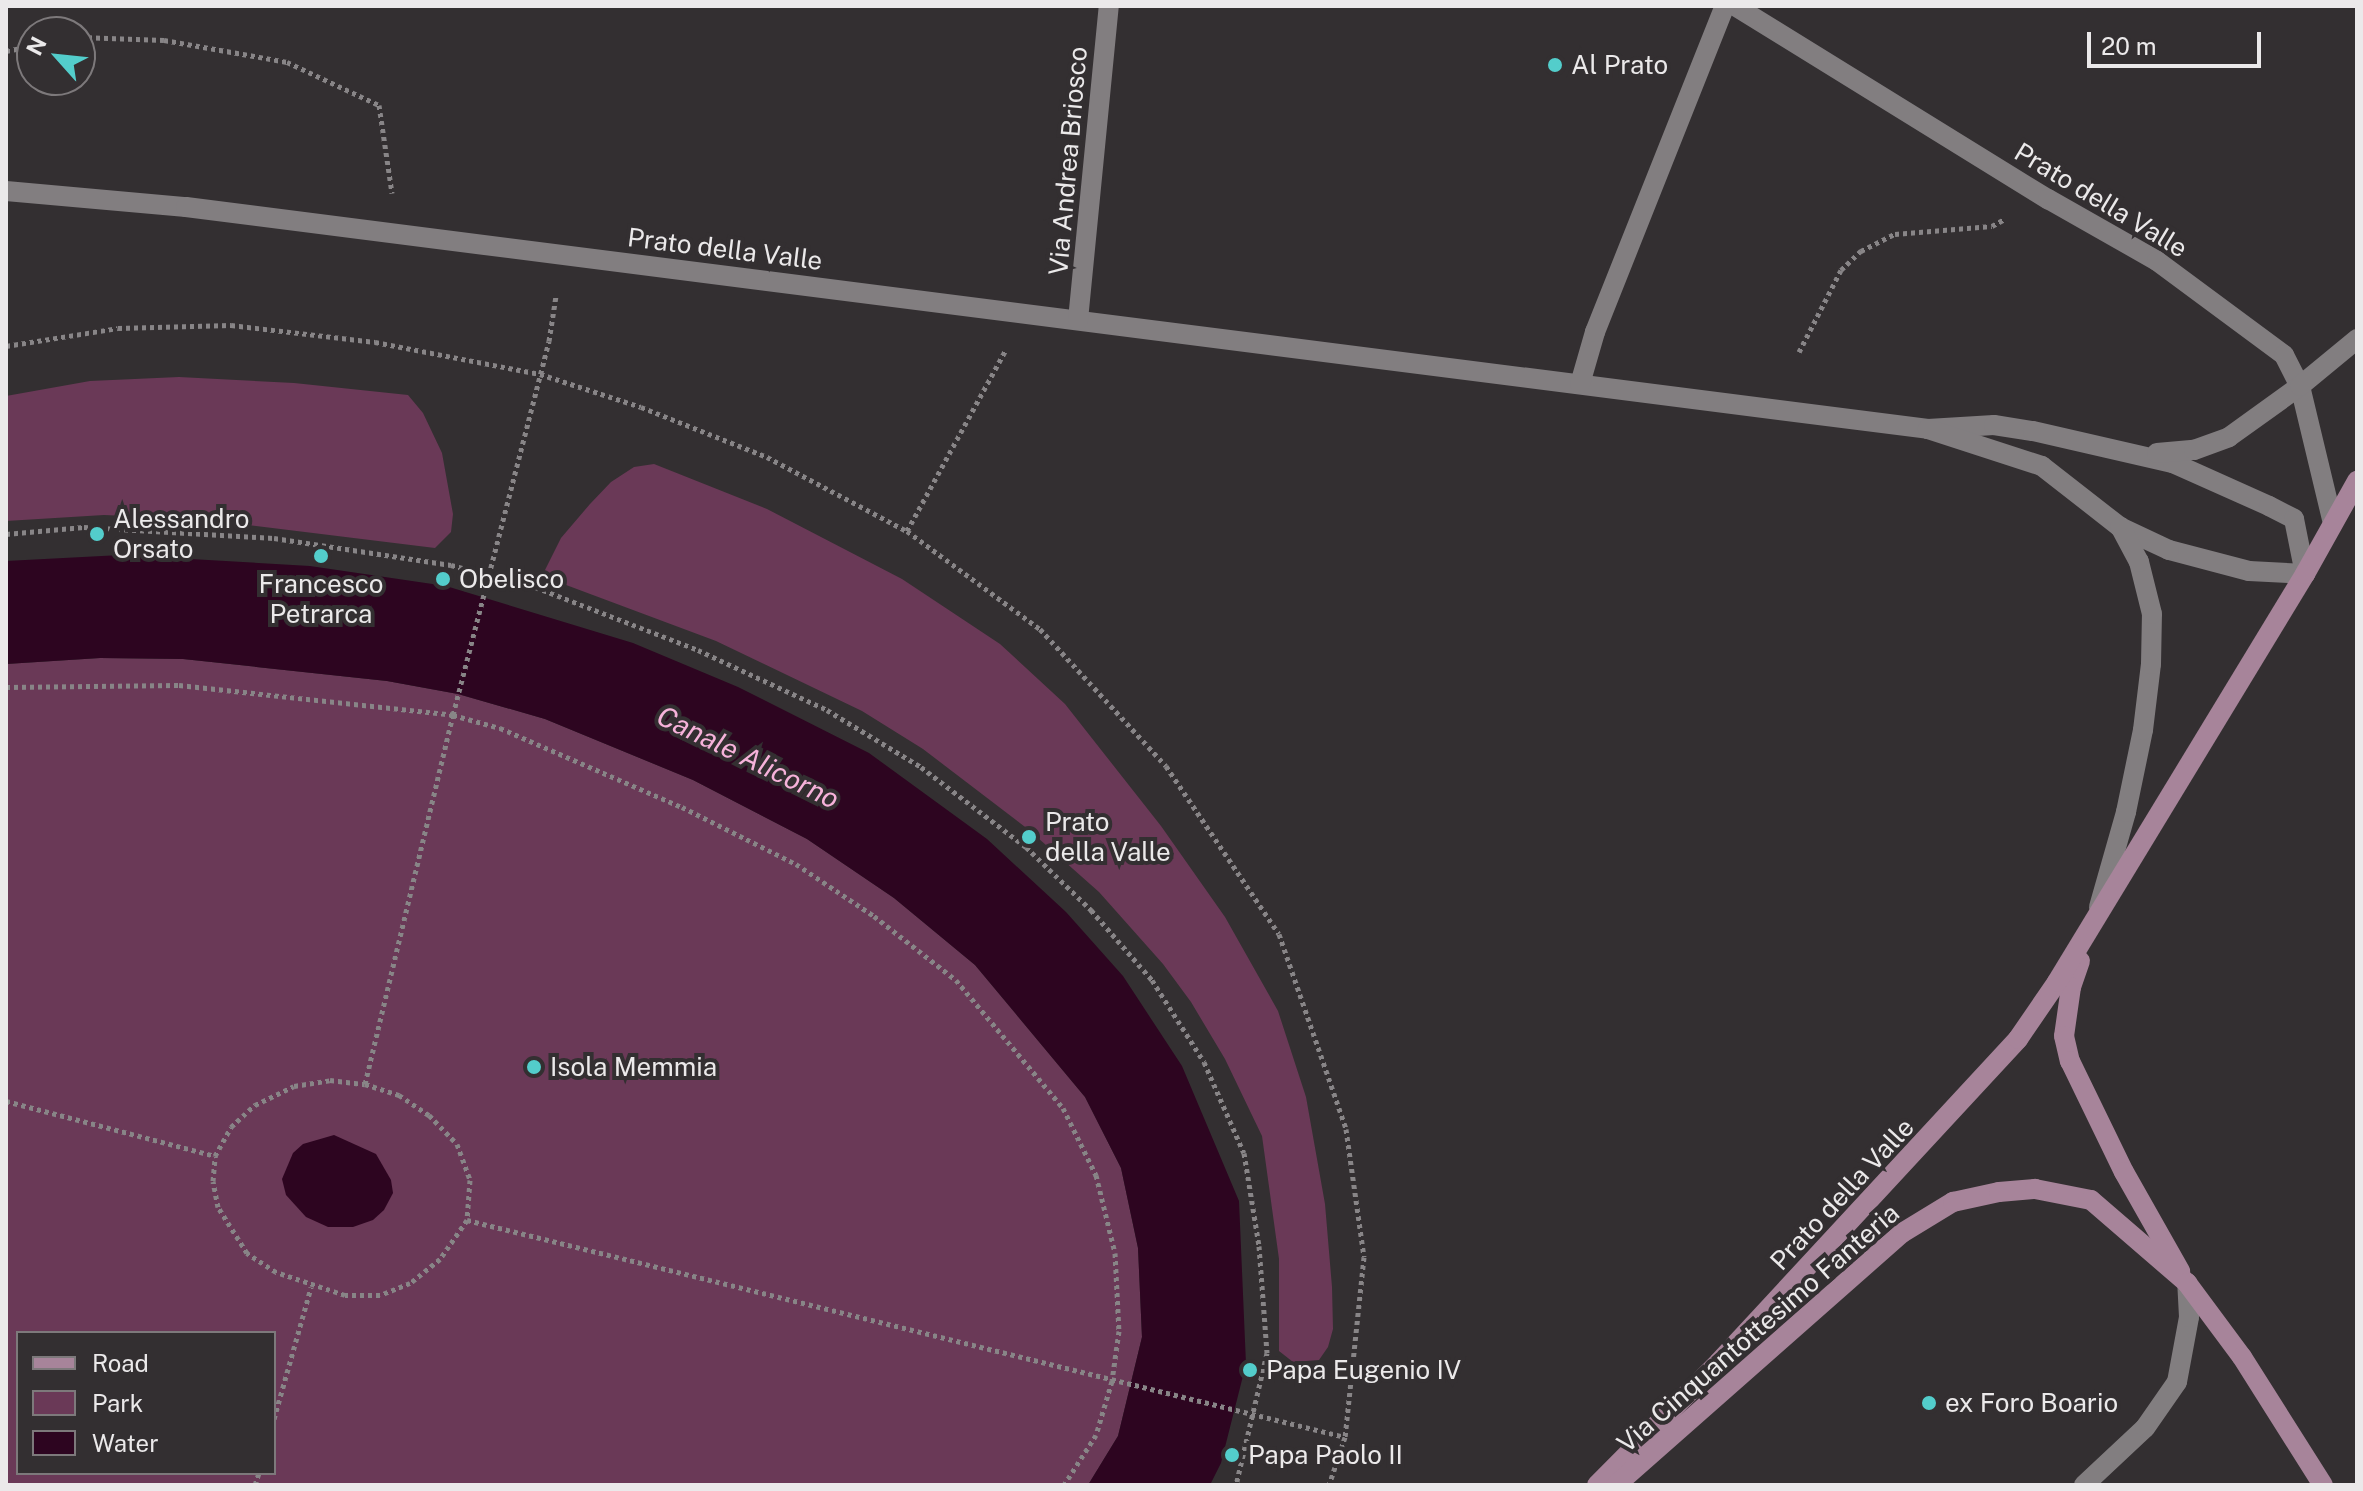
<!DOCTYPE html>
<html>
<head>
<meta charset="utf-8">
<style>
  body { margin:0 }
  #map { position:relative; width:2363px; height:1491px; overflow:hidden; background:#332f31; font-family:"Public Sans",sans-serif }
  div>[style] { position:absolute }
  .green>* { inset:0; background:#6a3957 }
  .water>* { inset:0; background:#2d0520 }
  .path>* { height:5px; margin-top:-2.5px; transform-origin:0; background:repeating-linear-gradient(90deg,#888587 0 4px,transparent 0 8px) }
  .lane>* { height:20px; margin:-10px; padding:0 10px; transform-origin:10px; border-radius:10px; background:#827e80 }
  .street>* { height:20px; margin:-10px; padding:0 10px; transform-origin:10px; border-radius:10px; background:#827e80 }
  .secondary>* { height:20px; margin:-10px; padding:0 10px; transform-origin:10px; border-radius:10px; background:#a7849a }
  .dots>* { width:22px; height:22px; translate:-50% -50%; box-sizing:border-box; border:4px solid #332f31; border-radius:50% }
  span { translate:-50% -50%; white-space:nowrap; text-align:center; line-height:1.15; -webkit-text-stroke:8px #332f31; paint-order:stroke }
  .poi-label { font-size:26px; color:#ebe9ea }
  .left { translate:0 -50%; text-align:left }
  .street-label { font-size:26px; color:#ebe9ea }
  .water-label { font-size:28px; color:#f6b2da; font-style:italic }
  .frame { position:absolute; inset:0; border:8px solid #ebe9ea; pointer-events:none }
  .legend { position:absolute; left:16px; top:1331px; width:260px; height:144px; box-sizing:border-box; background:#332f31; border:2px solid #7d797b; margin:0; padding:10px 14px; list-style:none; font-size:24px; color:#ebe9ea }
  .legend li { display:flex; align-items:center; gap:16px; height:40px }
  .legend b { width:40px; border:2px solid #7d797b }
  .north { position:absolute; left:16px; top:16px; width:80px; height:80px; box-sizing:border-box; background:#332f31; border:2px solid #7d797b; border-radius:50%; rotate:297deg; font-size:22px; font-weight:700; line-height:32px; text-align:center; color:#ebe9ea }
  .north::after { content:''; display:block; margin:auto; width:28px; height:36px; background:#53cdcb; clip-path:polygon(50% 0,100% 100%,50% 72%,0 100%) }
  .scale { position:absolute; left:2087px; top:32px; width:174px; height:36px; box-sizing:border-box; border:4px solid #ebe9ea; border-top:0; padding-left:10px; font-size:24px; line-height:28px; white-space:nowrap; color:#ebe9ea; -webkit-text-stroke:6px #332f31; paint-order:stroke }
</style>
</head>
<body>
<div id="map">
  <div class="green">
    <i style="clip-path:polygon(179px 377px,294px 383px,408px 395px,423px 413px,442px 453px,453px 514px,451px 532px,435px 548px,200px 519px,104px 515px,6px 521px,6px 396px,90px 381px)"></i>
    <i style="clip-path:polygon(654px 464px,767px 509px,902px 579px,1000px 644px,1065px 704px,1161px 826px,1225px 917px,1278px 1011px,1306px 1097px,1325px 1204px,1332px 1287px,1333px 1329px,1328px 1347px,1319px 1360px,1293px 1362px,1279px 1351px,1279px 1259px,1262px 1136px,1225px 1059px,1191px 1002px,1163px 964px,1099px 892px,1029px 830px,923px 749px,862px 711px,716px 641px,542px 576px,561px 538px,590px 504px,611px 482px,634px 467px)"></i>
    <i style="clip-path:polygon(evenodd,100px 658px,183px 659px,387px 681px,458px 694px,545px 719px,693px 780px,807px 839px,894px 898px,975px 965px,1085px 1097px,1121px 1168px,1138px 1248px,1142px 1337px,1118px 1436px,1088px 1485px,6px 1485px,6px 664px,100px 658px,18px 1333px,274px 1333px,274px 1473px,18px 1473px,18px 1333px)"></i>
  </div>
  <div class="water">
    <i style="clip-path:polygon(121px 555px,310px 566px,446px 586px,633px 643px,738px 687px,869px 753px,987px 839px,1066px 912px,1123px 976px,1182px 1066px,1239px 1201px,1246px 1364px,1221px 1463px,1210px 1485px,1088px 1485px,1118px 1436px,1142px 1337px,1138px 1248px,1121px 1168px,1085px 1097px,975px 965px,894px 898px,807px 839px,693px 780px,545px 719px,458px 694px,387px 681px,183px 659px,100px 658px,6px 664px,6px 561px)"></i>
    <i style="clip-path:polygon(334px 1135px,376px 1154px,391px 1180px,393px 1193px,384px 1210px,373px 1220px,353px 1227px,328px 1227px,306px 1217px,286px 1195px,282px 1179px,293px 1153px,303px 1144px)"></i>
  </div>
  <div class="path">
    <i style="left:80px;top:37px;width:84px;rotate:2deg"></i>
    <i style="left:164px;top:40px;width:125px;rotate:10.1deg"></i>
    <i style="left:287px;top:62px;width:102px;rotate:25.1deg"></i>
    <i style="left:379px;top:105px;width:89px;rotate:81.6deg"></i>
    <i style="left:6px;top:51px;width:26px;rotate:-11deg"></i>
    <i style="left:6px;top:346px;width:113px;rotate:-9.1deg"></i>
    <i style="left:118px;top:328px;width:113px;rotate:-1.5deg"></i>
    <i style="left:231px;top:325px;width:145px;rotate:6.7deg"></i>
    <i style="left:375px;top:342px;width:168px;rotate:11deg"></i>
    <i style="left:540px;top:374px;width:106px;rotate:18.1deg"></i>
    <i style="left:641px;top:407px;width:136px;rotate:21.6deg"></i>
    <i style="left:767px;top:457px;width:158px;rotate:27.9deg"></i>
    <i style="left:907px;top:531px;width:165px;rotate:36.4deg"></i>
    <i style="left:1040px;top:629px;width:186px;rotate:47.4deg"></i>
    <i style="left:1166px;top:766px;width:202px;rotate:56.1deg"></i>
    <i style="left:1279px;top:934px;width:206px;rotate:71deg"></i>
    <i style="left:1346px;top:1129px;width:129px;rotate:82deg"></i>
    <i style="left:1364px;top:1257px;width:181px;rotate:96deg"></i>
    <i style="left:1345px;top:1437px;width:51px;rotate:108.4deg"></i>
    <i style="left:1799px;top:352px;width:92px;rotate:-62.9deg"></i>
    <i style="left:1841px;top:270px;width:28px;rotate:-44deg"></i>
    <i style="left:1861px;top:251px;width:38px;rotate:-27deg"></i>
    <i style="left:1895px;top:234px;width:97px;rotate:-4.7deg"></i>
    <i style="left:1992px;top:226px;width:13px;rotate:-29deg"></i>
    <i style="left:907px;top:531px;width:205px;rotate:-61.4deg"></i>
    <i style="left:6px;top:534px;width:78px;rotate:-5.1deg"></i>
    <i style="left:84px;top:527px;width:190px;rotate:3.3deg"></i>
    <i style="left:274px;top:538px;width:179px;rotate:8.7deg"></i>
    <i style="left:451px;top:565px;width:87px;rotate:14.7deg"></i>
    <i style="left:535px;top:587px;width:175px;rotate:21.1deg"></i>
    <i style="left:698px;top:650px;width:142px;rotate:24.9deg"></i>
    <i style="left:827px;top:710px;width:110px;rotate:31.2deg"></i>
    <i style="left:921px;top:767px;width:132px;rotate:37.3deg"></i>
    <i style="left:1026px;top:847px;width:91px;rotate:44.1deg"></i>
    <i style="left:1091px;top:910px;width:93px;rotate:48.9deg"></i>
    <i style="left:1152px;top:980px;width:97px;rotate:57.6deg"></i>
    <i style="left:1204px;top:1062px;width:99px;rotate:66.3deg"></i>
    <i style="left:1244px;top:1153px;width:94px;rotate:80.8deg"></i>
    <i style="left:1259px;top:1246px;width:107px;rotate:85.7deg"></i>
    <i style="left:1267px;top:1353px;width:136px;rotate:103.2deg"></i>
    <i style="left:6px;top:687px;width:173px;rotate:-0.7deg"></i>
    <i style="left:179px;top:685px;width:276px;rotate:6.2deg"></i>
    <i style="left:453px;top:715px;width:49px;rotate:15.5deg"></i>
    <i style="left:500px;top:728px;width:198px;rotate:23.5deg"></i>
    <i style="left:682px;top:807px;width:127px;rotate:26.6deg"></i>
    <i style="left:796px;top:864px;width:94px;rotate:33.7deg"></i>
    <i style="left:874px;top:916px;width:104px;rotate:38deg"></i>
    <i style="left:956px;top:980px;width:167px;rotate:50.1deg"></i>
    <i style="left:1063px;top:1108px;width:75px;rotate:63.8deg"></i>
    <i style="left:1096px;top:1175px;width:80px;rotate:76.3deg"></i>
    <i style="left:1115px;top:1253px;width:78px;rotate:87.1deg"></i>
    <i style="left:1119px;top:1331px;width:50px;rotate:98deg"></i>
    <i style="left:1112px;top:1381px;width:56px;rotate:106.5deg"></i>
    <i style="left:1096px;top:1435px;width:59px;rotate:122.6deg"></i>
    <i style="left:330px;top:1080px;width:35px;rotate:7deg"></i>
    <i style="left:365px;top:1084px;width:36px;rotate:18deg"></i>
    <i style="left:399px;top:1095px;width:36px;rotate:34deg"></i>
    <i style="left:429px;top:1115px;width:40px;rotate:46deg"></i>
    <i style="left:457px;top:1144px;width:38px;rotate:70deg"></i>
    <i style="left:470px;top:1180px;width:40px;rotate:94.3deg"></i>
    <i style="left:467px;top:1220px;width:47px;rotate:124.7deg"></i>
    <i style="left:440px;top:1259px;width:38px;rotate:141deg"></i>
    <i style="left:410px;top:1283px;width:32px;rotate:158deg"></i>
    <i style="left:380px;top:1295px;width:35px;rotate:180deg"></i>
    <i style="left:345px;top:1295px;width:73px;rotate:-161.6deg"></i>
    <i style="left:276px;top:1272px;width:35px;rotate:-147deg"></i>
    <i style="left:247px;top:1253px;width:54px;rotate:-122.2deg"></i>
    <i style="left:218px;top:1207px;width:26px;rotate:-101deg"></i>
    <i style="left:213px;top:1181px;width:25px;rotate:-85deg"></i>
    <i style="left:215px;top:1156px;width:33px;rotate:-61deg"></i>
    <i style="left:231px;top:1127px;width:33px;rotate:-43deg"></i>
    <i style="left:255px;top:1105px;width:43px;rotate:-26deg"></i>
    <i style="left:294px;top:1086px;width:36px;rotate:-9deg"></i>
    <i style="left:365px;top:1084px;width:379px;rotate:-76.6deg"></i>
    <i style="left:453px;top:715px;width:386px;rotate:-75.6deg"></i>
    <i style="left:549px;top:341px;width:46px;rotate:-81.2deg"></i>
    <i style="left:6px;top:1101px;width:216px;rotate:14.7deg"></i>
    <i style="left:467px;top:1220px;width:904px;rotate:13.88deg"></i>
    <i style="left:274px;top:1419px;width:137px;rotate:-74.3deg"></i>
    <i style="left:255px;top:1485px;width:13px;rotate:-72deg"></i>
  </div>
  <div class="lane">
    <i style="left:2084px;top:1485px;width:83px;rotate:-43.1deg"></i>
    <i style="left:2145px;top:1428px;width:56px;rotate:-55.2deg"></i>
    <i style="left:2177px;top:1382px;width:66px;rotate:-79.5deg"></i>
    <i style="left:2189px;top:1317px;width:34px;rotate:-93deg"></i>
  </div>
  <div class="street">
    <i style="left:1735px;top:6px;width:368px;rotate:31.7deg"></i>
    <i style="left:2048px;top:199px;width:125px;rotate:29.6deg"></i>
    <i style="left:2157px;top:261px;width:158px;rotate:36.5deg"></i>
    <i style="left:2284px;top:355px;width:35px;rotate:63deg"></i>
    <i style="left:2300px;top:386px;width:141px;rotate:76.5deg"></i>
    <i style="left:6px;top:191px;width:181px;rotate:5.1deg"></i>
    <i style="left:186px;top:207px;width:1756px;rotate:7.26deg"></i>
    <i style="left:1928px;top:429px;width:66px;rotate:-3.5deg"></i>
    <i style="left:1994px;top:425px;width:39px;rotate:9deg"></i>
    <i style="left:2033px;top:431px;width:144px;rotate:12.9deg"></i>
    <i style="left:2173px;top:463px;width:105px;rotate:24.1deg"></i>
    <i style="left:2269px;top:506px;width:28px;rotate:27deg"></i>
    <i style="left:2294px;top:519px;width:56px;rotate:78.7deg"></i>
    <i style="left:2305px;top:574px;width:56px;rotate:-176.9deg"></i>
    <i style="left:2249px;top:571px;width:83px;rotate:-165.3deg"></i>
    <i style="left:2169px;top:550px;width:54px;rotate:-154.9deg"></i>
    <i style="left:2120px;top:527px;width:99px;rotate:-142deg"></i>
    <i style="left:2042px;top:466px;width:120px;rotate:-162deg"></i>
    <i style="left:1078px;top:320px;width:316px;rotate:-84.4deg"></i>
    <i style="left:1580px;top:384px;width:54px;rotate:-73.9deg"></i>
    <i style="left:1595px;top:332px;width:351px;rotate:-68.3deg"></i>
    <i style="left:2157px;top:453px;width:37px;rotate:-5deg"></i>
    <i style="left:2194px;top:450px;width:37px;rotate:-20deg"></i>
    <i style="left:2229px;top:437px;width:87px;rotate:-35.7deg"></i>
    <i style="left:2300px;top:386px;width:74px;rotate:-39.5deg"></i>
    <i style="left:2099px;top:907px;width:99px;rotate:-74.1deg"></i>
    <i style="left:2126px;top:812px;width:84px;rotate:-78.3deg"></i>
    <i style="left:2143px;top:730px;width:66px;rotate:-83.1deg"></i>
    <i style="left:2151px;top:664px;width:50px;rotate:-88.9deg"></i>
    <i style="left:2152px;top:614px;width:54px;rotate:-104deg"></i>
    <i style="left:2139px;top:562px;width:40px;rotate:-118deg"></i>
  </div>
  <div class="secondary">
    <i style="left:2080px;top:961px;width:28px;rotate:109deg"></i>
    <i style="left:2071px;top:987px;width:49px;rotate:98.1deg"></i>
    <i style="left:2064px;top:1036px;width:26px;rotate:77deg"></i>
    <i style="left:2070px;top:1061px;width:123px;rotate:64.1deg"></i>
    <i style="left:2124px;top:1172px;width:114px;rotate:60.5deg"></i>
    <i style="left:1597px;top:1485px;width:173px;rotate:-45.2deg"></i>
    <i style="left:1719px;top:1362px;width:440px;rotate:-47.2deg"></i>
    <i style="left:2018px;top:1039px;width:69px;rotate:-55.6deg"></i>
    <i style="left:2057px;top:982px;width:477px;rotate:-58.7deg"></i>
    <i style="left:2305px;top:574px;width:107px;rotate:-60.8deg"></i>
    <i style="left:1616px;top:1485px;width:381px;rotate:-41.4deg"></i>
    <i style="left:1902px;top:1233px;width:60px;rotate:-31.3deg"></i>
    <i style="left:1953px;top:1202px;width:47px;rotate:-12.3deg"></i>
    <i style="left:1999px;top:1192px;width:36px;rotate:-5deg"></i>
    <i style="left:2035px;top:1189px;width:57px;rotate:11.1deg"></i>
    <i style="left:2091px;top:1200px;width:127px;rotate:40.8deg"></i>
    <i style="left:2187px;top:1283px;width:92px;rotate:53.4deg"></i>
    <i style="left:2242px;top:1357px;width:151px;rotate:57.7deg"></i>
  </div>
  <div class="dots">
    <i style="left:1555px;top:65px;background:#53cdcb"></i>
    <i style="left:97px;top:534px;background:#53cdcb"></i>
    <i style="left:321px;top:556px;background:#53cdcb"></i>
    <i style="left:443px;top:579px;background:#53cdcb"></i>
    <i style="left:1029px;top:837px;background:#53cdcb"></i>
    <i style="left:534px;top:1067px;background:#53cdcb"></i>
    <i style="left:1250px;top:1370px;background:#53cdcb"></i>
    <i style="left:1929px;top:1403px;background:#53cdcb"></i>
    <i style="left:1232px;top:1455px;background:#53cdcb"></i>
  </div>
  <div class="poi-label">
    <span class="left" style="left:1571px;top:65px">Al Prato</span>
    <span class="left" style="left:113px;top:534px">Alessandro<br>Orsato</span>
    <span class="left" style="left:459px;top:579px">Obelisco</span>
    <span style="left:321px;top:599px">Francesco<br>Petrarca</span>
    <span class="left" style="left:1045px;top:837px">Prato<br>della Valle</span>
    <span class="left" style="left:550px;top:1067px">Isola Memmia</span>
    <span class="left" style="left:1266px;top:1370px">Papa Eugenio IV</span>
    <span class="left" style="left:1945px;top:1403px">ex Foro Boario</span>
    <span class="left" style="left:1248px;top:1455px">Papa Paolo II</span>
  </div>
  <div class="street-label">
    <span style="left:1068px;top:161px;rotate:-85deg">Via Andrea Briosco</span>
    <span style="left:2101px;top:200px;rotate:31deg">Prato della Valle</span>
    <span style="left:725px;top:249px;rotate:7deg">Prato della Valle</span>
    <span style="left:1842px;top:1194px;rotate:-47deg">Prato della Valle</span>
    <span style="left:1758px;top:1328px;rotate:-41deg">Via Cinquantottesimo Fanteria</span>
  </div>
  <div class="water-label">
    <span style="left:748px;top:757px;rotate:26deg">Canale Alicorno</span>
  </div>
  <div class="frame"></div>
  <ul class="legend">
  <li><b style="height:10px;background:#a7849a"></b>Road</li>
  <li><b style="height:22px;background:#6a3957"></b>Park</li>
  <li><b style="height:22px;background:#2d0520"></b>Water</li>
  </ul>
  <div class="north">N</div>
  <div class="scale">20 m</div>
</div>
</body>
</html>
